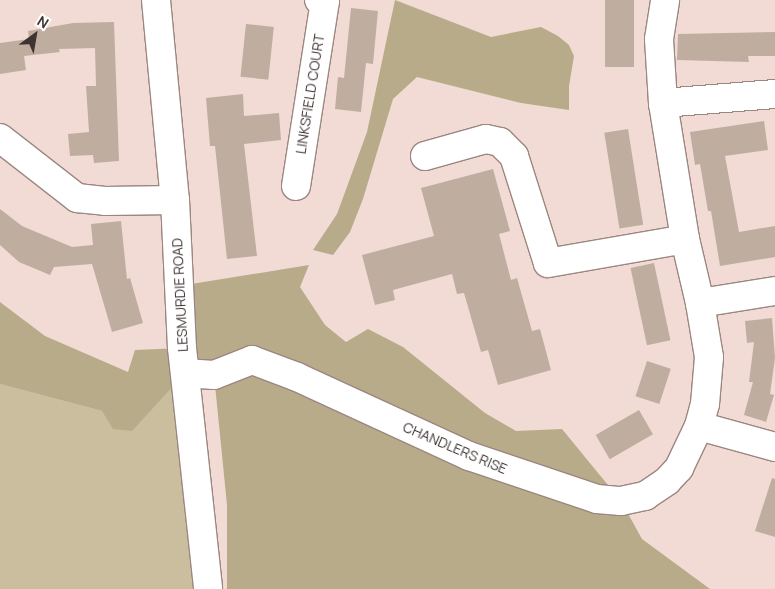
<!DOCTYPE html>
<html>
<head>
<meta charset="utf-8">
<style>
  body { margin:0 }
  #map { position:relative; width:775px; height:589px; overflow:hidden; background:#f2dbd4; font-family:Manrope,sans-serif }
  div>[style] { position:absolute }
  .green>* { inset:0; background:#cabe9e }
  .forest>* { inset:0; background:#b8ab89 }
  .building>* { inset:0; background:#bfaea0; transform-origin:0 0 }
  .roads { filter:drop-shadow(1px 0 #9b8680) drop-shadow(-1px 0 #9b8680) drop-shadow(0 1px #9b8680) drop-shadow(0 -1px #9b8680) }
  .minor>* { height:28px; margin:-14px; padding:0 14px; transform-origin:14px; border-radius:14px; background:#fff }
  span { translate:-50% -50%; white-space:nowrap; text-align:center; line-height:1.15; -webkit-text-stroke:4.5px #fff; paint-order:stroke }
  .street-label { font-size:14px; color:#3e3533 }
  .north { position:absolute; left:10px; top:10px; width:50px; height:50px; -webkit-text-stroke:4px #fff; paint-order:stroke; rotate:32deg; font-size:14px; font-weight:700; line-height:20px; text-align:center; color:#3e3533 }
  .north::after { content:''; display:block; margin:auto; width:18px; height:22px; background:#3e3533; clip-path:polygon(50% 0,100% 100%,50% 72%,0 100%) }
</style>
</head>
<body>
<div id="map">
  <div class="green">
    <i style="clip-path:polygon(185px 373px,208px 589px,0 589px,0 384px,102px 411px)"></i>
  </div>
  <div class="forest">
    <i style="clip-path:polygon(395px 0,491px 37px,541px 27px,558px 36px,569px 45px,574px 56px,569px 86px,569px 110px,521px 103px,417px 77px,393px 99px,363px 199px,350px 232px,333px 255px,313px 250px,337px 214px,367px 132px)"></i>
    <i style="clip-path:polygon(309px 265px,300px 287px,325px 325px,346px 342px,368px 329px,403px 347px,485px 413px,516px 431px,562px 429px,621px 501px,642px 539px,710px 589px,227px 589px,227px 505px,214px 375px,185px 373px,132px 431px,113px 429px,102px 411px,0 384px,0 302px,45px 336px,128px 372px,135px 350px,182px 348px,179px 286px)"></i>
  </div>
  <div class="building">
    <i style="left:605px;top:0;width:29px;height:67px"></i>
    <i style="clip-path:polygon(351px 8px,378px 11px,373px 64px,366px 63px,361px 112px,335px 109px,338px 77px,344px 78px)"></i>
    <i style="clip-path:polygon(114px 22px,119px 161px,94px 163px,93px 155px,70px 156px,68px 134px,89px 132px,86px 86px,96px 86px,95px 48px,59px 49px,60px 52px,24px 56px,26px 70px,0 74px,0 43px,29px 39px,28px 31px,73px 23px)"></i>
    <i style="left:246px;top:24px;width:28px;height:53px;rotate:6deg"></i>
    <i style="clip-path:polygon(775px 32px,775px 56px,748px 56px,749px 62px,677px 60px,678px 34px)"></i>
    <i style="clip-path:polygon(243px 94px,244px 116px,279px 113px,281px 140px,244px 144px,257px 256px,227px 259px,215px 146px,210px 146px,206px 98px)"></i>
    <i style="clip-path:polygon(764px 121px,768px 150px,725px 156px,739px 232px,775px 226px,775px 257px,720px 266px,711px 211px,708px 211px,700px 164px,695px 165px,690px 132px)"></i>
    <i style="left:628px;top:129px;width:97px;height:24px;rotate:81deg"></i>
    <i style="clip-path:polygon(493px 169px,510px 231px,499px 234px,511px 280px,517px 278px,532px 331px,540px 329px,551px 370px,498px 385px,488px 350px,481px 352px,464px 293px,457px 294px,452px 274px,393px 290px,395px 300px,375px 305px,362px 255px,434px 236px,421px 188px)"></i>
    <i style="clip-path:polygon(0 209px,22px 226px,72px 247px,93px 245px,91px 224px,121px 221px,127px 279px,130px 278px,143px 323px,112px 332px,92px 264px,54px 267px,50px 275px,19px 262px,0 245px)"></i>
    <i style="left:654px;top:263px;width:79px;height:24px;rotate:78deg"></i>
    <i style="clip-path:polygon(772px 318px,775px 358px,770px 394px,774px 395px,766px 422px,744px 415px,753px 382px,749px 382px,754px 342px,747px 343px,745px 321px)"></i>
    <i style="left:647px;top:361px;width:25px;height:37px;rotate:18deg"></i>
    <i style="left:639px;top:410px;width:28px;height:50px;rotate:60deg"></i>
    <i style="clip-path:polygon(772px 478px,775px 479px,775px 537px,755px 531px)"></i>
  </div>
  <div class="roads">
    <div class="minor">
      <i style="left:156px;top:0;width:201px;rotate:84.6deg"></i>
      <i style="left:175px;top:200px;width:148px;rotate:87.3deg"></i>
      <i style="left:182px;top:348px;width:242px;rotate:83.8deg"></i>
      <i style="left:663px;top:103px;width:112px;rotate:-4.6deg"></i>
      <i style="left:0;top:138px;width:98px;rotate:37.9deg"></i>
      <i style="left:77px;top:198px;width:28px;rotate:6deg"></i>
      <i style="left:105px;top:201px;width:70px;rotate:-0.8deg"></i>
      <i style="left:425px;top:156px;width:63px;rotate:-15.6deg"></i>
      <i style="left:486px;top:139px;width:14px;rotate:12deg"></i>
      <i style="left:500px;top:142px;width:20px;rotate:45deg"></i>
      <i style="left:514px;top:156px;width:112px;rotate:72.4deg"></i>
      <i style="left:548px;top:263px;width:139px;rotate:-9.9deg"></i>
      <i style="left:296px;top:186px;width:187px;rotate:-81.1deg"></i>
      <i style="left:325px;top:1px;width:6px;rotate:-171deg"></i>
      <i style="left:700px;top:303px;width:76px;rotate:-9.1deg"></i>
      <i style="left:185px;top:373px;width:29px;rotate:4deg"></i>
      <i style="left:214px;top:375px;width:41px;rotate:-21.5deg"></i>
      <i style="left:252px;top:360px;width:48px;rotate:20.7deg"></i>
      <i style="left:297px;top:377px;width:189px;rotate:24.7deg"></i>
      <i style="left:469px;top:456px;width:135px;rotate:18.6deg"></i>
      <i style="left:597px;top:499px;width:24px;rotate:5deg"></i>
      <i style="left:621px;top:501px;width:25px;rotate:-12deg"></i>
      <i style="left:645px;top:496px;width:27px;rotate:-34deg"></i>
      <i style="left:667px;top:481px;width:18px;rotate:-47deg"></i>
      <i style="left:679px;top:468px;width:47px;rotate:-64.5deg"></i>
      <i style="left:699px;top:426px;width:23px;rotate:-75deg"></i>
      <i style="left:705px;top:404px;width:47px;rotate:-85.1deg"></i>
      <i style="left:709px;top:357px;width:55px;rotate:-99.5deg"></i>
      <i style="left:700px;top:303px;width:66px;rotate:-103.2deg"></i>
      <i style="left:685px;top:239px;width:138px;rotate:-99.2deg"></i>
      <i style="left:663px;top:103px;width:64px;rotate:-93.6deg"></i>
      <i style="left:659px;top:39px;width:39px;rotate:-81deg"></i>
      <i style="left:699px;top:426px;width:79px;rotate:15.4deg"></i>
    </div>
  </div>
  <div class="street-label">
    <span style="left:310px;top:94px;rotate:-81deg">LINKSFIELD COURT</span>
    <span style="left:180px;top:295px;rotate:-93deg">LESMURDIE ROAD</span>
    <span style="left:455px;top:448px;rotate:23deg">CHANDLERS RISE</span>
  </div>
  <div class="north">N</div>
</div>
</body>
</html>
